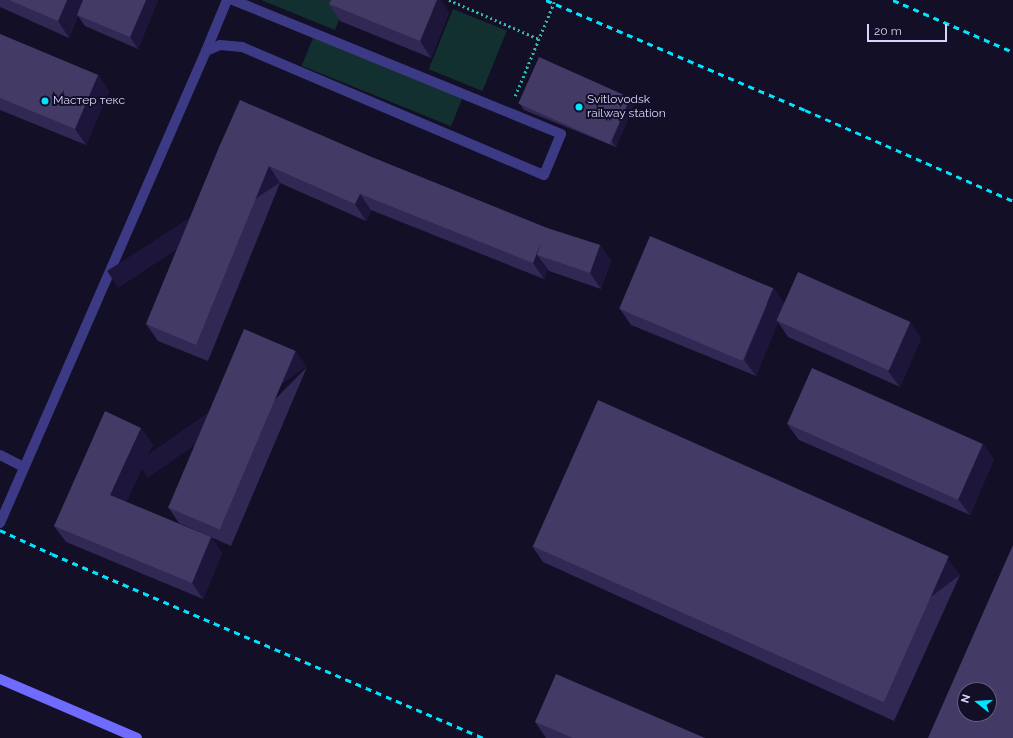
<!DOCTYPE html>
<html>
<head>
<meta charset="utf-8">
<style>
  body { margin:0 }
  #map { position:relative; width:1013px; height:738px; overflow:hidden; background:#130f26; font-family:Raleway,sans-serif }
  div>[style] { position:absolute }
  .green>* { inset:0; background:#12302f; transform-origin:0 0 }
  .path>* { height:2.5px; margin-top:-1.25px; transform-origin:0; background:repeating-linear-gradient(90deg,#2fb8b0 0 2px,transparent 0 5px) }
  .service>* { height:10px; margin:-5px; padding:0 5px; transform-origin:5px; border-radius:5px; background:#3d3a85 }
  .minor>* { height:10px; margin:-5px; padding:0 5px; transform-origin:5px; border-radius:5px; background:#3d3a85 }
  .secondary>* { height:10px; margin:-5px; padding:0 5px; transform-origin:5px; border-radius:5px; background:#6f6bff }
  .rail>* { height:3px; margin-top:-1.5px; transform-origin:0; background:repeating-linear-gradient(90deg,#00e5ff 0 6px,transparent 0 11px) }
  .wall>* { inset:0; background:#312854 }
  .shaded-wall>* { inset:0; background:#1d163a; transform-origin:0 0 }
  .building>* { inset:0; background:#433a66; transform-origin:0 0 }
  .dots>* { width:11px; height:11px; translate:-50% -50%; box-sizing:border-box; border:2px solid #130f26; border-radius:50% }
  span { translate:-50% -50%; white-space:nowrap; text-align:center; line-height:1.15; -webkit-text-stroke:4px #130f26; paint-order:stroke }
  .poi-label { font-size:12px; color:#d9d4ff }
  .left { translate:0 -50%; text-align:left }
  .north { position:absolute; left:957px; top:682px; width:40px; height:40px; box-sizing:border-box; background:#130f26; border:1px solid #625e7d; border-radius:50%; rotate:287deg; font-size:11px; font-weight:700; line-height:16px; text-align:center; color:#d9d4ff }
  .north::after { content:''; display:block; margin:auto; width:14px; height:18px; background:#00e5ff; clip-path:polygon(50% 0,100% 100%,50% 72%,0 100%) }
  .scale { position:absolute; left:867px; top:24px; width:80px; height:18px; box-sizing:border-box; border:2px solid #d9d4ff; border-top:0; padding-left:5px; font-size:12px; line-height:14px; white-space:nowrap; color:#d9d4ff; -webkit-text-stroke:3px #130f26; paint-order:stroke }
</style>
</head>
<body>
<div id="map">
  <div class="green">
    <i style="clip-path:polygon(261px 0,347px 0,335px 30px)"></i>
    <i style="left:453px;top:9px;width:58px;height:65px;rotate:22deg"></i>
    <i style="left:313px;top:38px;width:161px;height:30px;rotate:22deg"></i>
  </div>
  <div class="path">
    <i style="left:449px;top:0;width:98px;rotate:23.4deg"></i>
    <i style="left:515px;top:96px;width:104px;rotate:-67.4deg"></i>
  </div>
  <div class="service">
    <i style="left:233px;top:0;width:354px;rotate:22.2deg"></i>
    <i style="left:561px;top:134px;width:44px;rotate:112.5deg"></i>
    <i style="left:206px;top:51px;width:55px;rotate:-67.6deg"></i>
    <i style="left:0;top:455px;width:27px;rotate:27deg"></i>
  </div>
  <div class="minor">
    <i style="left:0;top:523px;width:515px;rotate:-66.42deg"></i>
    <i style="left:206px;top:51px;width:15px;rotate:-23deg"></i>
    <i style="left:220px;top:45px;width:22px;rotate:5deg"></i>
    <i style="left:242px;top:47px;width:328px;rotate:23deg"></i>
  </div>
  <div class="secondary">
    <i style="left:0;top:679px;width:149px;rotate:23.3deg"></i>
  </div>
  <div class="rail">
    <i style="left:546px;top:0;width:281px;rotate:23deg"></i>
    <i style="left:805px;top:110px;width:227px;rotate:23.6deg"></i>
    <i style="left:893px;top:0;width:131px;rotate:23.4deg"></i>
    <i style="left:0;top:530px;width:57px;rotate:24.8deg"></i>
    <i style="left:52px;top:554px;width:470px;rotate:23.1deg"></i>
  </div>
  <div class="wall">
    <i style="clip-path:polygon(0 0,158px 0,138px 49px,85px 26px,78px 16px,69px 38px,0 7px)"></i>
    <i style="clip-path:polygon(329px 4px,449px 12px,431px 58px,340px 21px)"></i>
    <i style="clip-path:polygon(0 34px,98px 75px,109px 91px,86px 145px,0 110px)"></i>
    <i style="clip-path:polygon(630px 98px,634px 104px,616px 147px,524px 110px,520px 104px)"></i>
    <i style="clip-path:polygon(220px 145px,374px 158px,547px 228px,600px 245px,611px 261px,601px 289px,549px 271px,548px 269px,544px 279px,371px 210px,366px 221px,280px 183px,208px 361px,158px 341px,146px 324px)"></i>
    <i style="clip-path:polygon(785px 303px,921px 338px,900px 387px,788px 337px,778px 322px,756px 376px,631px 325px,620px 309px)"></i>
    <i style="clip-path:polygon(307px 367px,231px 546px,179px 523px,168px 507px)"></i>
    <i style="clip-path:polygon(787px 424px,994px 459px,970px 515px,799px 440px)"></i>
    <i style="clip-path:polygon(153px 444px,126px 502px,211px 537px,222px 553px,203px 599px,66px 542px,54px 526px)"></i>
    <i style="clip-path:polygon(532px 546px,960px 575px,894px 721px,543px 562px)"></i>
    <i style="clip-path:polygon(535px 722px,705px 738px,546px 738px)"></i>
  </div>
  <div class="shaded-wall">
    <i style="clip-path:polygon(67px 0,85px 0,77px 15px,78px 16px,69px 38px,58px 21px)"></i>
    <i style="clip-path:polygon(146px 0,158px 0,138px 49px,130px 37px)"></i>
    <i style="clip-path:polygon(437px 0,441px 0,449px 12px,431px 58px,420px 41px)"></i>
    <i style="clip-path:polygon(98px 75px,109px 91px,86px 145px,75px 129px)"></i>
    <i style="clip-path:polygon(630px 98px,634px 104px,616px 147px,612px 141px)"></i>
    <i style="left:269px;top:166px;width:20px;height:193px;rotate:57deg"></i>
    <i style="clip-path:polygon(360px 194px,371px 210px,366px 221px,355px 204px)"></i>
    <i style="clip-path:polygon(541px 242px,537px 255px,548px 269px,544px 279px,533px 263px)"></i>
    <i style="clip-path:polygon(600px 245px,611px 261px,601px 289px,590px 273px)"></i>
    <i style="clip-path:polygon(774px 288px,785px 304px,777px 321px,778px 322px,756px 376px,744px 360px)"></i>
    <i style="clip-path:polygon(910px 322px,921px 338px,900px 387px,888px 371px)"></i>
    <i style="left:296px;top:351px;width:19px;height:194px;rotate:55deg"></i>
    <i style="clip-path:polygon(141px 428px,153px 444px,122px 512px,110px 495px)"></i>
    <i style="clip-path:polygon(983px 443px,994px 459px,970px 515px,958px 499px)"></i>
    <i style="clip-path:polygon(211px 537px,222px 553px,203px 599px,192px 583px)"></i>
    <i style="left:948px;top:559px;width:20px;height:160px;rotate:53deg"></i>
  </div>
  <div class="building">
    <i style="clip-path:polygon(9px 0,67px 0,58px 21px)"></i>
    <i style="clip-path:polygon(83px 0,146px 0,130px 37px,77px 15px)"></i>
    <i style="clip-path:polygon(331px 0,437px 0,420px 41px,329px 4px)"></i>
    <i style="clip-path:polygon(0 34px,98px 75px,75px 129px,0 98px)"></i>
    <i style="left:539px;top:57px;width:100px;height:51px;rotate:24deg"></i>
    <i style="clip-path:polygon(240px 100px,374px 158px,547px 228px,600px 245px,590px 273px,537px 255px,541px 242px,533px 263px,360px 194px,355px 204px,269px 166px,196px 345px,146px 324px,220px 145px)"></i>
    <i style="left:650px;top:236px;width:134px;height:79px;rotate:23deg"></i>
    <i style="left:798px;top:272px;width:123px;height:53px;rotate:24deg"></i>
    <i style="left:244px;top:329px;width:56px;height:194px;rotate:23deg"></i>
    <i style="left:812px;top:368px;width:187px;height:61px;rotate:24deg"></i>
    <i style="left:598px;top:400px;width:384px;height:160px;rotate:24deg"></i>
    <i style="clip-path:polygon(105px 411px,141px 428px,110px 495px,211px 537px,192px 583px,54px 526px)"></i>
    <i style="clip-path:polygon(evenodd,1013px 545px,1013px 738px,928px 738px,1013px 545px,965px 690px,989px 690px,989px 714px,965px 714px,965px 690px)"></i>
    <i style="clip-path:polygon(556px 674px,705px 738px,573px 738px,535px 722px)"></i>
  </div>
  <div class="dots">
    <i style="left:45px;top:101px;background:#00e5ff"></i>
    <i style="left:579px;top:107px;background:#00e5ff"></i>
  </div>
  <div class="poi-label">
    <span class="left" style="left:587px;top:107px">Svitlovodsk<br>railway station</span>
    <span class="left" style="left:53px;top:101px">Мастер текс</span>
  </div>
  <div class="north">N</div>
  <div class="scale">20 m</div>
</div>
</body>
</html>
